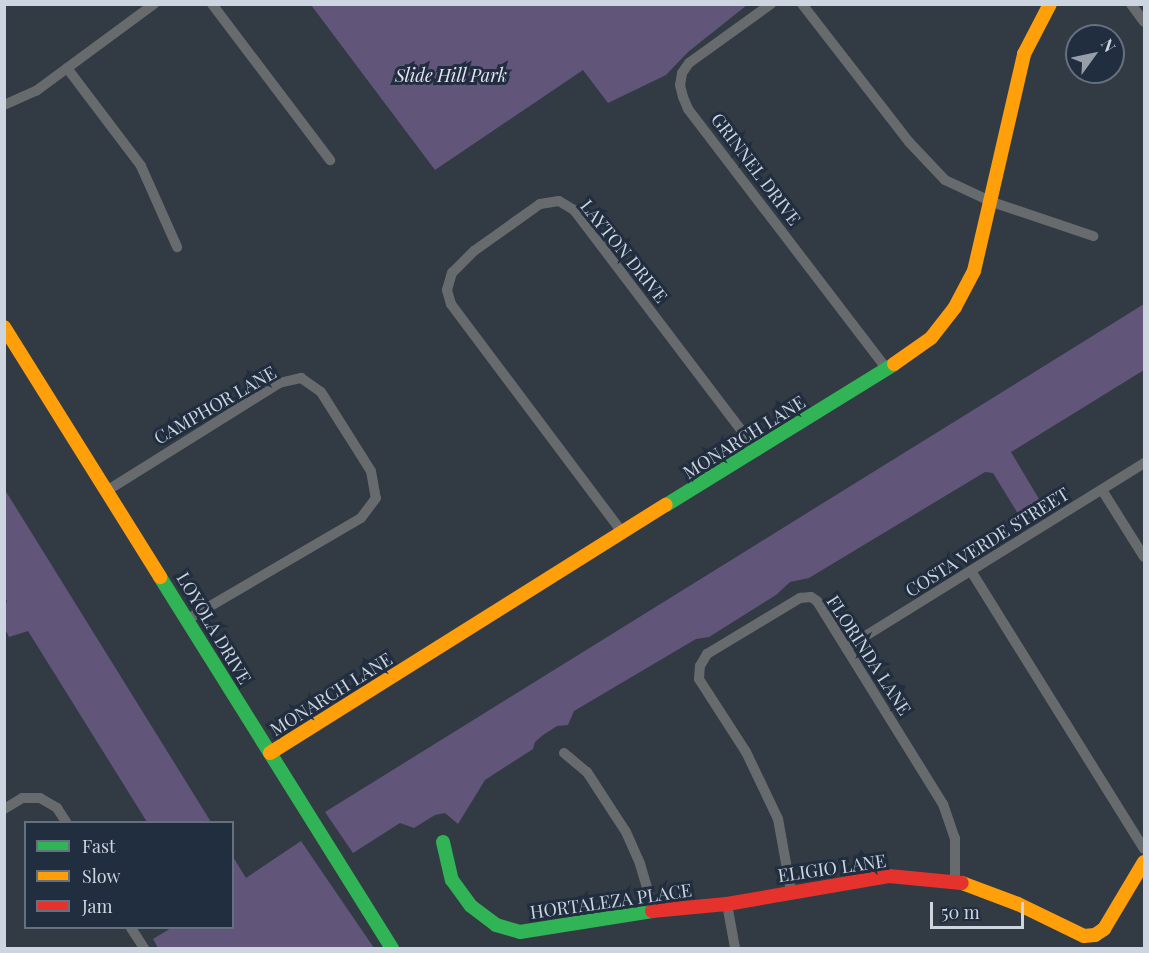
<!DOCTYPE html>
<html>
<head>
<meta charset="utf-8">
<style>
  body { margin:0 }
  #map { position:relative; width:1149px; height:953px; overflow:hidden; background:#323a43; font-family:"Playfair Display",serif }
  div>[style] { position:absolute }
  .green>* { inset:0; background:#61557a }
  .street>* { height:10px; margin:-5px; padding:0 5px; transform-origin:5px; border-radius:5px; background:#686b6e }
  .fast>* { height:14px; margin:-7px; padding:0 7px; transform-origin:7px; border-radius:7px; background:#30b455 }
  .slow>* { height:14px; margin:-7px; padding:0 7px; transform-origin:7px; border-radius:7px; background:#ff9f0a }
  .jam>* { height:14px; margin:-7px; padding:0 7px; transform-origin:7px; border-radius:7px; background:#e5322d }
  span { translate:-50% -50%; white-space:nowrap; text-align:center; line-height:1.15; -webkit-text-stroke:6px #212e3f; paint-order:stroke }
  .park-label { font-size:18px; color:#e7e1f2; font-style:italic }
  .street-label { font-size:18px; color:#ccd5e0 }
  .frame { position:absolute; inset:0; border:6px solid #ccd5e0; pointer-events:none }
  .legend { position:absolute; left:24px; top:821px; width:210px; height:108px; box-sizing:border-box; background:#212e3f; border:2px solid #65717f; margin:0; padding:8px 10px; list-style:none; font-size:18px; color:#ccd5e0 }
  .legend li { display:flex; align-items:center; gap:12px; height:30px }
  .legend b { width:30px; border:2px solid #65717f }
  .north { position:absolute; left:1065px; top:24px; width:60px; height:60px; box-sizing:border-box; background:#212e3f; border:2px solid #65717f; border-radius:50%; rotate:57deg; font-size:16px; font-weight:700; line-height:24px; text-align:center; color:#ccd5e0 }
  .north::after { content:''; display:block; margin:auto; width:21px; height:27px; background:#969fa9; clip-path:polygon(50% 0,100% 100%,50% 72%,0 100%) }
  .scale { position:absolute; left:930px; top:902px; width:94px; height:27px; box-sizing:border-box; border:3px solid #ccd5e0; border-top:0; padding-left:8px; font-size:18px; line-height:21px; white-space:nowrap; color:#ccd5e0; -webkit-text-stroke:4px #212e3f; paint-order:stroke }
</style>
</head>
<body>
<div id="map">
  <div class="green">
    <i style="clip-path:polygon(311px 5px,747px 5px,688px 52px,666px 75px,608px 103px,583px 70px,435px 170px)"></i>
    <i style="clip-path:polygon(1144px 304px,1144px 370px,1011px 452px,1045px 509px,1021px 524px,1020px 517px,993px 473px,985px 472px,809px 578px,790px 582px,776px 595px,709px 637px,696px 639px,574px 711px,568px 725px,557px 726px,543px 735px,535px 742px,533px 749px,485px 780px,458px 824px,445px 813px,435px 815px,414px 828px,400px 823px,353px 853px,325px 812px)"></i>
    <i style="clip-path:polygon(5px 490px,211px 822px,147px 822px,28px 631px,9px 637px,4px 627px,5px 606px,7px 601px,4px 597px)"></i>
    <i style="clip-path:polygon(301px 841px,374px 948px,158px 948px,153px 939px,171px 928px,232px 928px,233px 857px,246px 878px)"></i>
  </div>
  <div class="street">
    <i style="left:212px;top:4px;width:196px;rotate:52.9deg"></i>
    <i style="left:771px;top:4px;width:101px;rotate:144.3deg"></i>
    <i style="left:689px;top:63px;width:12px;rotate:125deg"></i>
    <i style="left:682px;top:73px;width:12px;rotate:99deg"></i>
    <i style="left:680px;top:85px;width:12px;rotate:76deg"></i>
    <i style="left:683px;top:97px;width:13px;rotate:67deg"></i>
    <i style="left:688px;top:109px;width:327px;rotate:52.6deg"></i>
    <i style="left:802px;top:4px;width:175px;rotate:52.2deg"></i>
    <i style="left:909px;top:142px;width:52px;rotate:46.5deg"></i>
    <i style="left:945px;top:180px;width:52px;rotate:25.1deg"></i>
    <i style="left:992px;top:202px;width:107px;rotate:18.6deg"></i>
    <i style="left:1131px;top:4px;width:22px;rotate:54deg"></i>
    <i style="left:67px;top:68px;width:123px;rotate:52.9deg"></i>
    <i style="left:141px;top:166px;width:89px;rotate:66deg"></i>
    <i style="left:4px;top:105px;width:35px;rotate:-24deg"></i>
    <i style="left:36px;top:91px;width:147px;rotate:-36.4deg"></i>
    <i style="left:108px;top:490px;width:202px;rotate:-32deg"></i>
    <i style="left:279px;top:383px;width:23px;rotate:-13deg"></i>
    <i style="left:301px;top:378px;width:24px;rotate:35deg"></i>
    <i style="left:321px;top:392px;width:93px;rotate:57.7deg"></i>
    <i style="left:371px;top:471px;width:27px;rotate:80deg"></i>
    <i style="left:376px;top:498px;width:25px;rotate:127deg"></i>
    <i style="left:361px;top:518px;width:200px;rotate:149.7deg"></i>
    <i style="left:1102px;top:490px;width:79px;rotate:57.9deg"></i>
    <i style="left:622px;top:532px;width:285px;rotate:-126.9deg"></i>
    <i style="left:451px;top:304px;width:15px;rotate:-106deg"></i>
    <i style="left:447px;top:290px;width:18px;rotate:-74deg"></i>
    <i style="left:452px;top:273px;width:31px;rotate:-45deg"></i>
    <i style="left:474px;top:251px;width:81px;rotate:-35.5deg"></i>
    <i style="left:540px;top:204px;width:19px;rotate:-9deg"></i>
    <i style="left:559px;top:201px;width:17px;rotate:31deg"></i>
    <i style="left:574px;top:210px;width:303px;rotate:52.8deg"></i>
    <i style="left:971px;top:571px;width:327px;rotate:58.1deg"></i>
    <i style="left:846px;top:648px;width:351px;rotate:-31.8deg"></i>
    <i style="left:564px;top:753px;width:30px;rotate:40deg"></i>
    <i style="left:587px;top:772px;width:72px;rotate:57deg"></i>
    <i style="left:626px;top:832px;width:35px;rotate:66deg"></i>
    <i style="left:640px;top:864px;width:49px;rotate:73.4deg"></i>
    <i style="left:4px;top:809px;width:21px;rotate:-31deg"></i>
    <i style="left:22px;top:798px;width:18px"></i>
    <i style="left:40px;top:798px;width:20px;rotate:30deg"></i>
    <i style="left:57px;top:808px;width:17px;rotate:57deg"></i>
    <i style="left:791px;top:891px;width:73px;rotate:-100.2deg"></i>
    <i style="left:778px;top:819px;width:74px;rotate:-115.5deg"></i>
    <i style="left:746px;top:752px;width:87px;rotate:-122.8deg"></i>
    <i style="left:699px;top:679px;width:13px;rotate:-86deg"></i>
    <i style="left:700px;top:666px;width:14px;rotate:-60deg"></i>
    <i style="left:707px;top:654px;width:109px;rotate:-31.1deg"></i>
    <i style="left:800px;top:598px;width:11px;rotate:-5deg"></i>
    <i style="left:811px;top:597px;width:7px;rotate:34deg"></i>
    <i style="left:817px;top:601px;width:239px;rotate:58.2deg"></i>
    <i style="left:943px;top:804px;width:36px;rotate:71deg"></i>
    <i style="left:955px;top:838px;width:42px;rotate:90deg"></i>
    <i style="left:727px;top:904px;width:45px;rotate:79.7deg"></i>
    <i style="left:131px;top:928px;width:24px;rotate:57deg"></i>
  </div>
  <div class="fast">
    <i style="left:666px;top:505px;width:268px;rotate:-31.7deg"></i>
    <i style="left:160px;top:577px;width:438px;rotate:58deg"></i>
    <i style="left:443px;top:842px;width:39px;rotate:77deg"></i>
    <i style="left:452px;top:880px;width:32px;rotate:54deg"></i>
    <i style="left:471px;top:906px;width:31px;rotate:37deg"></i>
    <i style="left:496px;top:925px;width:25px;rotate:16deg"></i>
    <i style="left:520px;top:932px;width:134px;rotate:-9deg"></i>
  </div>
  <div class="slow">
    <i style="left:4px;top:327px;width:295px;rotate:58deg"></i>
    <i style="left:894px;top:364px;width:45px;rotate:-35.1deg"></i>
    <i style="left:931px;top:338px;width:39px;rotate:-52deg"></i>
    <i style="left:955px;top:307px;width:41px;rotate:-62.2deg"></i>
    <i style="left:974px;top:271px;width:223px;rotate:-77deg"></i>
    <i style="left:1024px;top:54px;width:56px;rotate:-62.5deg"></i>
    <i style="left:270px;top:753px;width:467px;rotate:-32.1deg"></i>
    <i style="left:962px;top:883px;width:60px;rotate:20.6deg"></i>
    <i style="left:1018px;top:904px;width:73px;rotate:25.9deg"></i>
    <i style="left:1084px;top:936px;width:11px;rotate:-5deg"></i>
    <i style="left:1095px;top:935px;width:11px;rotate:-34deg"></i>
    <i style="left:1104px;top:929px;width:78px;rotate:-59.2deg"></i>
  </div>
  <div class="jam">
    <i style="left:652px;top:911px;width:75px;rotate:-5.3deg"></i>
    <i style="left:727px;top:904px;width:164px;rotate:-9.8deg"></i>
    <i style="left:889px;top:876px;width:73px;rotate:5.5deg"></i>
  </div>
  <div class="park-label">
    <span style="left:451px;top:75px">Slide Hill Park</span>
  </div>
  <div class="street-label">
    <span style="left:756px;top:169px;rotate:53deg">GRINNEL DRIVE</span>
    <span style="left:624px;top:251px;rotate:51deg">LAYTON DRIVE</span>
    <span style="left:215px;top:405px;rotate:-30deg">CAMPHOR LANE</span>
    <span style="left:744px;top:437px;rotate:-32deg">MONARCH LANE</span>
    <span style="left:987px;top:542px;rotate:-32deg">COSTA VERDE STREET</span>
    <span style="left:214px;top:628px;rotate:59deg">LOYOLA DRIVE</span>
    <span style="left:869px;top:655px;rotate:57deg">FLORINDA LANE</span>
    <span style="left:331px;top:694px;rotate:-32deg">MONARCH LANE</span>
    <span style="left:832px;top:868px;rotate:-8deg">ELIGIO LANE</span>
    <span style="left:611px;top:901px;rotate:-8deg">HORTALEZA PLACE</span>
  </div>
  <div class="frame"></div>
  <ul class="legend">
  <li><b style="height:8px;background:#30b455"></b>Fast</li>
  <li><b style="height:8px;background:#ff9f0a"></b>Slow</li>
  <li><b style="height:8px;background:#e5322d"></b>Jam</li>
  </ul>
  <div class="north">N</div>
  <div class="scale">50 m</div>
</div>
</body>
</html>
